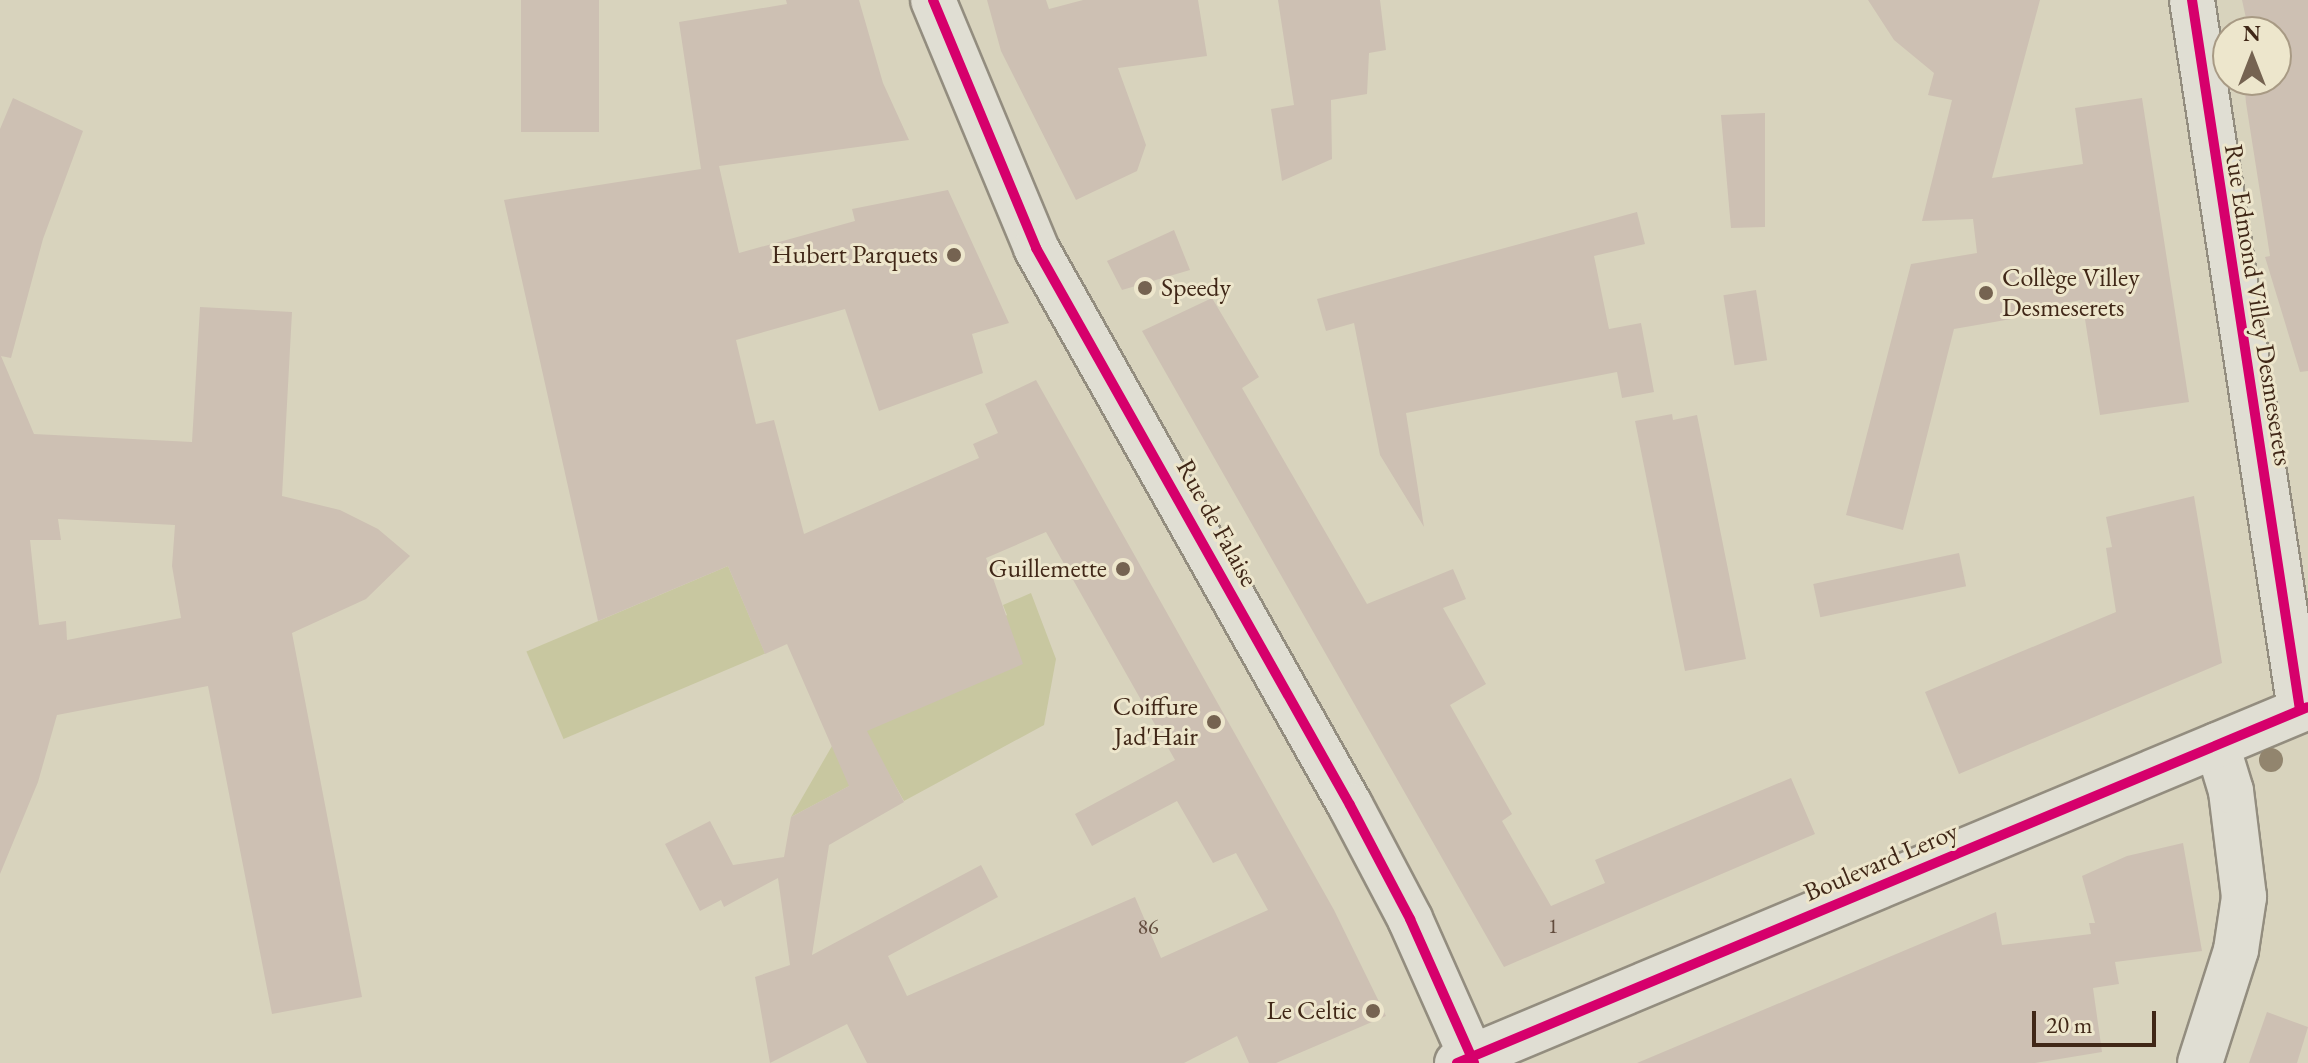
<!DOCTYPE html>
<html>
<head>
<meta charset="utf-8">
<style>
  body { margin:0 }
  #map { position:relative; width:2308px; height:1063px; overflow:hidden; background:#d8d3bd; font-family:"EB Garamond",serif }
  div>[style] { position:absolute }
  .green>* { inset:0; background:#c8c7a0; transform-origin:0 0 }
  .building>* { inset:0; background:#cdc0b3; transform-origin:0 0 }
  .roads { filter:drop-shadow(2px 0 #938d7f) drop-shadow(-2px 0 #938d7f) drop-shadow(0 2px #938d7f) drop-shadow(0 -2px #938d7f) }
  .minor>* { height:44px; margin:-22px; padding:0 22px; transform-origin:22px; border-radius:22px; background:#e0ded3 }
  .secondary>* { height:44px; margin:-22px; padding:0 22px; transform-origin:22px; border-radius:22px; background:#e0ded3 }
  .cycleway>* { height:10px; margin:-5px; padding:0 5px; transform-origin:5px; border-radius:5px; background:#d6006c }
  .trees>* { width:24px; height:24px; margin:-12px; border-radius:50%; background:#92856e }
  .dots>* { width:22px; height:22px; translate:-50% -50%; box-sizing:border-box; border:4px solid #ede6cc; border-radius:50% }
  span { translate:-50% -50%; white-space:nowrap; text-align:center; line-height:1.15; -webkit-text-stroke:6px #ede6cc; paint-order:stroke }
  .number-label { font-size:22px; color:#634d3e }
  .number-label span { -webkit-text-stroke-width:0 }
  .poi-label { font-size:26px; color:#402717 }
  .right { translate:-100% -50%; text-align:right }
  .left { translate:0 -50%; text-align:left }
  .street-label { font-size:26px; color:#402717 }
  .north { position:absolute; left:2212px; top:16px; width:80px; height:80px; box-sizing:border-box; background:#ede6cc; border:2px solid #a89a84; border-radius:50%; rotate:0deg; font-size:22px; font-weight:700; line-height:32px; text-align:center; color:#402717 }
  .north::after { content:''; display:block; margin:auto; width:28px; height:36px; background:#756351; clip-path:polygon(50% 0,100% 100%,50% 72%,0 100%) }
  .scale { position:absolute; left:2032px; top:1011px; width:124px; height:36px; box-sizing:border-box; border:4px solid #402717; border-top:0; padding-left:10px; font-size:24px; line-height:28px; white-space:nowrap; color:#402717; -webkit-text-stroke:6px #ede6cc; paint-order:stroke }
</style>
</head>
<body>
<div id="map">
  <div class="green">
    <i style="left:728px;top:566px;width:95px;height:219px;rotate:67deg"></i>
    <i style="clip-path:polygon(1031px 593px,1056px 659px,1044px 725px,904px 801px,885px 767px,791px 817px,832px 746px,1007px 615px,1003px 605px)"></i>
  </div>
  <div class="building">
    <i style="left:521px;top:0;width:78px;height:132px"></i>
    <i style="clip-path:polygon(evenodd,786px 0,859px 0,883px 83px,909px 140px,719px 166px,739px 253px,855px 221px,852px 209px,948px 190px,1009px 323px,972px 334px,983px 373px,879px 411px,845px 309px,736px 340px,756px 424px,774px 420px,804px 534px,979px 458px,973px 444px,998px 433px,985px 404px,1036px 380px,1334px 910px,1386px 1016px,1276px 1063px,1249px 1063px,1237px 1036px,1184px 1063px,867px 1063px,847px 1024px,770px 1063px,755px 977px,790px 965px,778px 878px,724px 907px,721px 900px,700px 911px,665px 844px,710px 821px,733px 865px,784px 857px,791px 817px,849px 786px,787px 644px,765px 654px,728px 566px,598px 621px,504px 200px,701px 169px,679px 22px,787px 4px,786px 0,1046px 532px,1175px 760px,1075px 814px,1092px 846px,1177px 801px,1213px 863px,1236px 853px,1268px 910px,1161px 958px,1135px 897px,907px 996px,888px 956px,998px 897px,981px 865px,812px 955px,829px 845px,904px 802px,867px 731px,1023px 664px,986px 558px,1046px 532px)"></i>
    <i style="clip-path:polygon(987px 0,1046px 0,1049px 9px,1083px 0,1198px 0,1207px 56px,1118px 68px,1146px 145px,1137px 171px,1076px 200px,1001px 51px)"></i>
    <i style="clip-path:polygon(1278px 0,1380px 0,1386px 50px,1369px 53px,1367px 94px,1331px 100px,1332px 159px,1282px 181px,1271px 109px,1294px 105px)"></i>
    <i style="clip-path:polygon(1868px 0,2040px 0,1992px 178px,2083px 164px,2075px 108px,2142px 98px,2189px 402px,2100px 415px,2082px 300px,2019px 310px,2017px 318px,1954px 329px,1903px 530px,1846px 515px,1911px 264px,1977px 253px,1973px 219px,1922px 221px,1952px 100px,1928px 95px,1934px 73px,1894px 40px)"></i>
    <i style="clip-path:polygon(2242px 0,2308px 0,2308px 371px,2300px 372px,2265px 257px,2270px 256px,2246px 103px,2244px 80px,2276px 80px,2276px 32px,2249px 32px)"></i>
    <i style="clip-path:polygon(evenodd,13px 98px,83px 131px,43px 239px,11px 358px,1px 356px,34px 434px,192px 442px,200px 307px,292px 312px,282px 496px,340px 510px,378px 529px,410px 556px,366px 599px,292px 633px,362px 997px,272px 1014px,208px 686px,57px 715px,38px 782px,0 874px,0 129px,13px 98px,58px 519px,175px 525px,172px 566px,181px 618px,67px 640px,66px 621px,39px 625px,30px 540px,61px 540px,58px 519px)"></i>
    <i style="clip-path:polygon(1765px 113px,1765px 227px,1731px 228px,1721px 115px)"></i>
    <i style="clip-path:polygon(1637px 212px,1645px 244px,1594px 256px,1609px 329px,1641px 323px,1654px 392px,1622px 398px,1617px 372px,1406px 413px,1424px 527px,1380px 455px,1354px 323px,1326px 331px,1317px 299px)"></i>
    <i style="clip-path:polygon(1174px 230px,1190px 270px,1122px 290px,1107px 261px)"></i>
    <i style="left:1756px;top:290px;width:71px;height:33px;rotate:81deg"></i>
    <i style="clip-path:polygon(1212px 298px,1259px 377px,1242px 388px,1367px 604px,1453px 569px,1466px 599px,1443px 608px,1486px 684px,1450px 705px,1512px 814px,1502px 821px,1551px 906px,1605px 883px,1595px 860px,1791px 778px,1815px 834px,1504px 967px,1142px 331px)"></i>
    <i style="clip-path:polygon(1672px 414px,1673px 420px,1697px 415px,1746px 659px,1685px 671px,1635px 421px)"></i>
    <i style="clip-path:polygon(2194px 496px,2222px 663px,1959px 774px,1925px 692px,2116px 612px,2106px 548px,2112px 547px,2106px 517px)"></i>
    <i style="left:1959px;top:553px;width:34px;height:149px;rotate:78deg"></i>
    <i style="clip-path:polygon(2183px 843px,2202px 951px,2115px 962px,2119px 984px,2093px 988px,2102px 1052px,2035px 1063px,1637px 1063px,1996px 912px,2002px 945px,2091px 934px,2089px 923px,2095px 923px,2082px 876px,2127px 856px)"></i>
    <i style="clip-path:polygon(2267px 1012px,2308px 1027px,2297px 1063px,2249px 1063px)"></i>
  </div>
  <div class="roads">
    <div class="minor">
      <i style="left:2192px;top:0;width:718px;rotate:81.35deg"></i>
      <i style="left:2200px;top:1063px;width:119px;rotate:-72.3deg"></i>
      <i style="left:2236px;top:950px;width:54px;rotate:-81.4deg"></i>
      <i style="left:2244px;top:897px;width:107px;rotate:-97deg"></i>
      <i style="left:2231px;top:791px;width:48px;rotate:-106.9deg"></i>
    </div>
    <div class="secondary">
      <i style="left:933px;top:0;width:269px;rotate:67.4deg"></i>
      <i style="left:1036px;top:248px;width:639px;rotate:60.59deg"></i>
      <i style="left:1350px;top:805px;width:129px;rotate:62.2deg"></i>
      <i style="left:1410px;top:919px;width:158px;rotate:66deg"></i>
      <i style="left:1457px;top:1063px;width:922px;rotate:-22.7deg"></i>
    </div>
  </div>
  <div class="cycleway">
    <i style="left:933px;top:0;width:269px;rotate:67.4deg"></i>
    <i style="left:1036px;top:248px;width:639px;rotate:60.59deg"></i>
    <i style="left:1350px;top:805px;width:129px;rotate:62.2deg"></i>
    <i style="left:1410px;top:919px;width:158px;rotate:66deg"></i>
    <i style="left:2192px;top:0;width:718px;rotate:81.35deg"></i>
    <i style="left:1457px;top:1063px;width:922px;rotate:-22.7deg"></i>
  </div>
  <div class="trees">
    <i style="left:2271px;top:760px"></i>
  </div>
  <div class="dots">
    <i style="left:954px;top:255px;background:#756351"></i>
    <i style="left:1145px;top:288px;background:#756351"></i>
    <i style="left:1986px;top:293px;background:#756351"></i>
    <i style="left:1123px;top:569px;background:#756351"></i>
    <i style="left:1214px;top:722px;background:#756351"></i>
    <i style="left:1373px;top:1011px;background:#756351"></i>
  </div>
  <div class="number-label">
    <span style="left:1553px;top:926px">1</span>
    <span style="left:1148px;top:927px">86</span>
  </div>
  <div class="poi-label">
    <span class="right" style="left:938px;top:255px">Hubert Parquets</span>
    <span class="left" style="left:2002px;top:293px">Collège Villey<br>Desmeserets</span>
    <span class="left" style="left:1161px;top:288px">Speedy</span>
    <span class="right" style="left:1107px;top:569px">Guillemette</span>
    <span class="right" style="left:1198px;top:722px">Coiffure<br>Jad'Hair</span>
    <span class="right" style="left:1357px;top:1011px">Le Celtic</span>
  </div>
  <div class="street-label">
    <span style="left:2258px;top:305px;rotate:81deg">Rue Edmond Villey Desmeserets</span>
    <span style="left:1217px;top:523px;rotate:61deg">Rue de Falaise</span>
    <span style="left:1881px;top:862px;rotate:-23deg">Boulevard Leroy</span>
  </div>
  <div class="north">N</div>
  <div class="scale">20 m</div>
</div>
</body>
</html>
